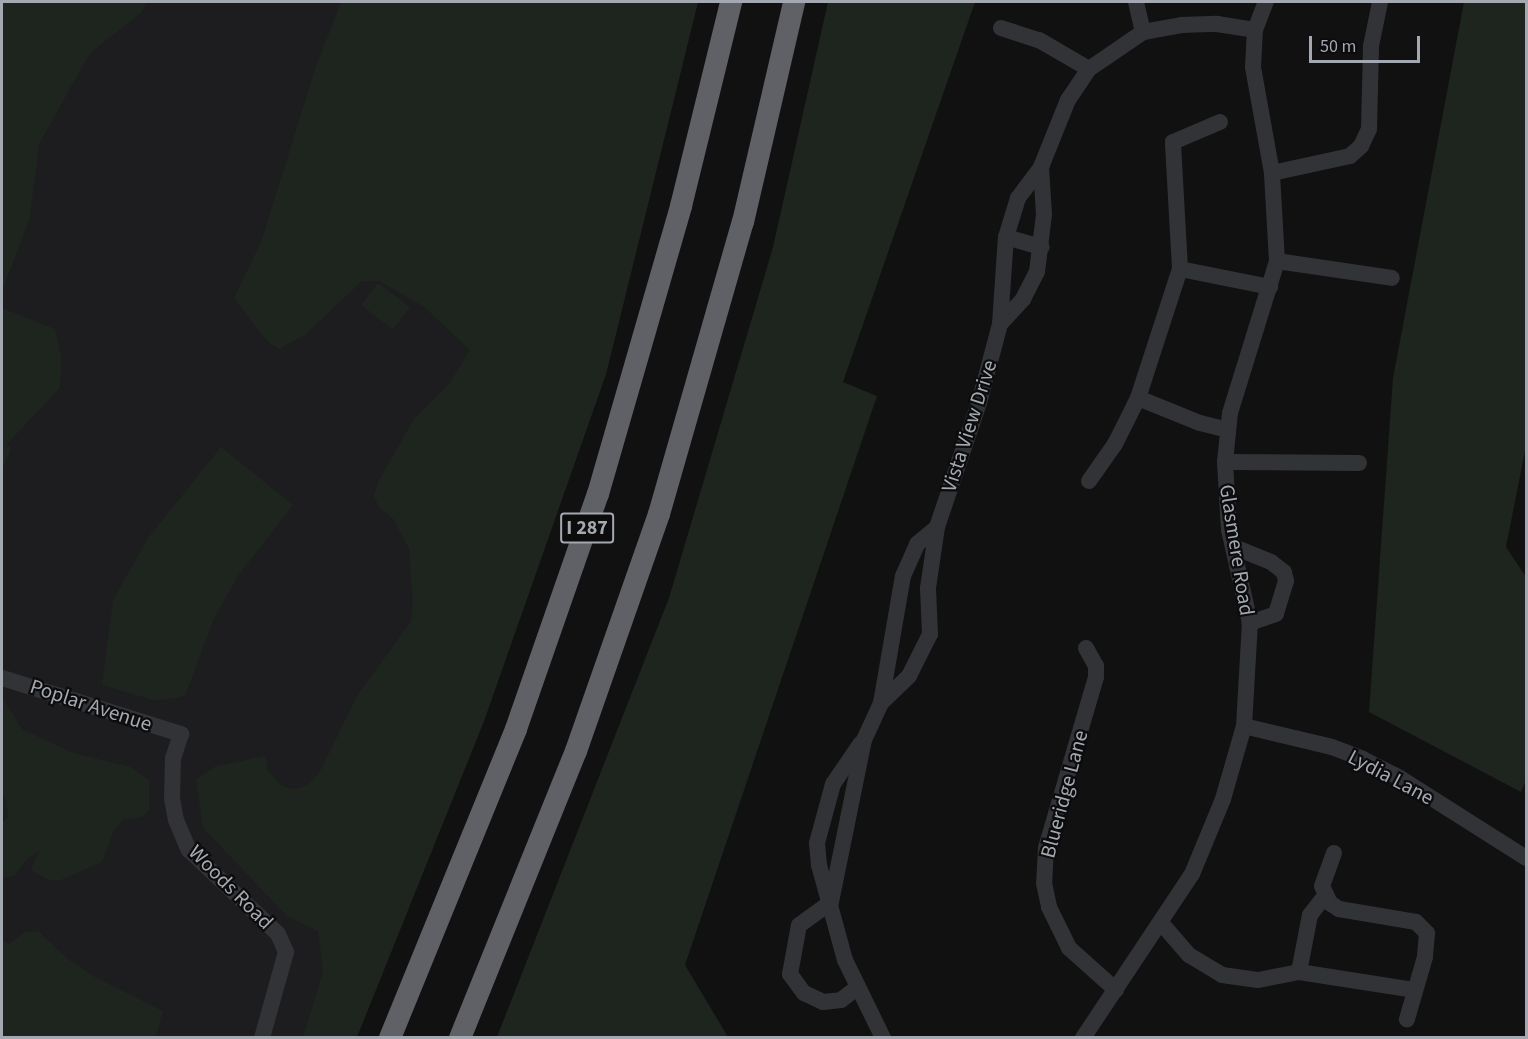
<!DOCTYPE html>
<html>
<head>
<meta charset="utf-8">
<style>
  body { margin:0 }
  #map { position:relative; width:1528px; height:1039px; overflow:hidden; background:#111112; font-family:"Source Sans 3",sans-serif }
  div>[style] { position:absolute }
  .built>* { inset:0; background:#1d1d1f }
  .green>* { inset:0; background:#1e241e; transform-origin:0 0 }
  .minor>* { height:16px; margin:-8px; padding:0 8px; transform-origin:8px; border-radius:8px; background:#323336 }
  .highway>* { height:22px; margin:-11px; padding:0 11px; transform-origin:11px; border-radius:11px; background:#5f6167 }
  span { translate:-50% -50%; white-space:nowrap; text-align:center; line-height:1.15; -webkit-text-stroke:4.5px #0c0c0d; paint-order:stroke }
  .shield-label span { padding:2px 4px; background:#0c0c0d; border:2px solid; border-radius:4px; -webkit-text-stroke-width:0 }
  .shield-label { font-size:20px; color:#a4a8b1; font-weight:700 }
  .street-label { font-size:21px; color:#a4a8b1 }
  .frame { position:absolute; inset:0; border:3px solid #a4a8b1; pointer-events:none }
  .scale { position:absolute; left:1309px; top:36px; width:111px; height:27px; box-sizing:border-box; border:3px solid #a4a8b1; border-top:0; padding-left:8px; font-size:18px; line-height:21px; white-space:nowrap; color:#a4a8b1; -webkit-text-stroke:4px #0c0c0d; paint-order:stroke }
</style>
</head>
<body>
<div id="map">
  <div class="built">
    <i style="clip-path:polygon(2px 2px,698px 2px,606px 374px,484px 721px,357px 1037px,2px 1038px)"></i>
  </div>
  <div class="green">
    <i style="clip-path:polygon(2px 2px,147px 2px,141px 13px,90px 53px,39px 144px,30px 217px,2px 292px)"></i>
    <i style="clip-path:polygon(341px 2px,698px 2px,606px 374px,484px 721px,357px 1037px,303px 1038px,323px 971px,318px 931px,287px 916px,203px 828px,196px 780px,216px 766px,265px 756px,268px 771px,283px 787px,295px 789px,307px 785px,319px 773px,357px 696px,411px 621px,413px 601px,409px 549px,393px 519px,378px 506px,374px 496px,378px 482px,414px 419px,449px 384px,470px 350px,423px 306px,379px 281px,362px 281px,306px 334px,279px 349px,267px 341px,234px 298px,261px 242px,316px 66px)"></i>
    <i style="clip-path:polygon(828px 2px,975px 2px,843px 382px,877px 396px,685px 965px,728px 1037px,497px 1037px,669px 598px,773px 247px)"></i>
    <i style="clip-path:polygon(1464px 2px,1526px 2px,1526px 446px,1506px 547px,1526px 577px,1526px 780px,1521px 792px,1369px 712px,1393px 378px)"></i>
    <i style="left:378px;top:283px;width:40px;height:28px;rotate:37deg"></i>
    <i style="clip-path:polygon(2px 308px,55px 329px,61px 358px,60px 388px,7px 444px,11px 449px,2px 470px)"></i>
    <i style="clip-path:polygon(221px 447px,293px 505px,238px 576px,215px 616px,185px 696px,156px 701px,102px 685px,113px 600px,148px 538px)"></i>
    <i style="clip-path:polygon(2px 697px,22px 729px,73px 753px,131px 767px,149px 780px,149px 810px,142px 817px,123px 820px,114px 830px,102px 862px,61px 880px,48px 880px,31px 870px,39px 851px,25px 861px,15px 875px,2px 879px,2px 823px,8px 817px,6px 800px,2px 794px)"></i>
    <i style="clip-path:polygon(38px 931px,68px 959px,95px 977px,163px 1011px,156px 1037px,2px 1037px,2px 940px,9px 944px,25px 932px)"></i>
  </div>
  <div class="minor">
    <i style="left:1136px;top:2px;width:31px;rotate:77deg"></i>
    <i style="left:1001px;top:28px;width:40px;rotate:18deg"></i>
    <i style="left:1039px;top:40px;width:58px;rotate:30.1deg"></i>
    <i style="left:1272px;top:173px;width:80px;rotate:-12.3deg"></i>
    <i style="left:1350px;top:156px;width:15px;rotate:-42deg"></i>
    <i style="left:1361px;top:146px;width:19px;rotate:-65deg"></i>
    <i style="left:1369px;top:129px;width:83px;rotate:-88.6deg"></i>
    <i style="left:1371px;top:46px;width:45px;rotate:-78.4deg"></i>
    <i style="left:1006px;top:237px;width:37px;rotate:16deg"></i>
    <i style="left:1277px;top:261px;width:116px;rotate:8.4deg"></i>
    <i style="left:1180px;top:269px;width:92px;rotate:11.3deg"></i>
    <i style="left:1000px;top:324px;width:34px;rotate:-47deg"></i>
    <i style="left:1023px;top:299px;width:30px;rotate:-63deg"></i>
    <i style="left:1037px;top:272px;width:58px;rotate:-83.1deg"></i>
    <i style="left:1044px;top:214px;width:47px;rotate:-93.7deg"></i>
    <i style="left:1138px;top:398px;width:67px;rotate:22deg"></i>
    <i style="left:1200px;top:423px;width:29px;rotate:14deg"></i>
    <i style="left:1225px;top:462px;width:134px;rotate:0.4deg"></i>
    <i style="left:1089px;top:481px;width:45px;rotate:-54.9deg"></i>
    <i style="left:1115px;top:444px;width:51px;rotate:-63.4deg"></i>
    <i style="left:1138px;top:398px;width:136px;rotate:-72deg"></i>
    <i style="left:1180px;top:269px;width:127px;rotate:-93.2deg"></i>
    <i style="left:1173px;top:142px;width:51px;rotate:-23.1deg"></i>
    <i style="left:1234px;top:547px;width:40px;rotate:22deg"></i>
    <i style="left:1271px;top:562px;width:16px;rotate:38deg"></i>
    <i style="left:1284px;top:572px;width:9px;rotate:77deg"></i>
    <i style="left:1286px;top:581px;width:34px;rotate:107deg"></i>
    <i style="left:1276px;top:614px;width:28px;rotate:161deg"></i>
    <i style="left:1086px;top:648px;width:21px;rotate:61deg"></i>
    <i style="left:1096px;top:666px;width:11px;rotate:90deg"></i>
    <i style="left:1096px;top:677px;width:178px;rotate:106.3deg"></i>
    <i style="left:1046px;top:848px;width:35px;rotate:93deg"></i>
    <i style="left:1044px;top:883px;width:25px;rotate:78deg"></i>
    <i style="left:1049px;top:907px;width:46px;rotate:64deg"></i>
    <i style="left:1069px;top:948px;width:63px;rotate:41.8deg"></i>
    <i style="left:2px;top:678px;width:188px;rotate:17.4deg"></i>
    <i style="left:181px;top:734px;width:25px;rotate:108deg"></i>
    <i style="left:173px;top:758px;width:40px;rotate:91.4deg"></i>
    <i style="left:172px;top:798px;width:22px;rotate:80deg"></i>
    <i style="left:176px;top:820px;width:33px;rotate:67deg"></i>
    <i style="left:189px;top:850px;width:122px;rotate:43.3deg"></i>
    <i style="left:278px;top:934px;width:20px;rotate:66deg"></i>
    <i style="left:286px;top:952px;width:89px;rotate:105.6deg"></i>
    <i style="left:881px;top:703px;width:39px;rotate:-44deg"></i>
    <i style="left:909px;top:676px;width:47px;rotate:-63.4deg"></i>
    <i style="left:930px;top:634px;width:46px;rotate:-92.5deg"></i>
    <i style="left:928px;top:588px;width:62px;rotate:-81.6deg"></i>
    <i style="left:937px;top:527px;width:131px;rotate:-71.3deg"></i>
    <i style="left:979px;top:403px;width:82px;rotate:-75.1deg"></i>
    <i style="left:1000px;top:324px;width:87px;rotate:-86.1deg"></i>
    <i style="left:1006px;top:237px;width:41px;rotate:-72.9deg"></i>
    <i style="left:1018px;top:198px;width:39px;rotate:-53deg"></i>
    <i style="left:1041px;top:167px;width:72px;rotate:-68.1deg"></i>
    <i style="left:1068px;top:100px;width:37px;rotate:-56deg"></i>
    <i style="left:1089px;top:69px;width:65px;rotate:-34.4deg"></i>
    <i style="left:1143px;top:32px;width:39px;rotate:-10deg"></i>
    <i style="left:1181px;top:25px;width:36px;rotate:-2deg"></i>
    <i style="left:1217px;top:24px;width:38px;rotate:9deg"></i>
    <i style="left:1244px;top:726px;width:90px;rotate:13.4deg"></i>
    <i style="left:1332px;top:747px;width:33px;rotate:21deg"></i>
    <i style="left:1363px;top:759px;width:42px;rotate:27.2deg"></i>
    <i style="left:1400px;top:778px;width:149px;rotate:32.4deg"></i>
    <i style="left:861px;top:743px;width:50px;rotate:124.3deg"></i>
    <i style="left:833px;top:784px;width:61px;rotate:105.2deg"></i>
    <i style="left:817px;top:843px;width:22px;rotate:85deg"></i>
    <i style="left:819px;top:865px;width:98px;rotate:74.7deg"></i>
    <i style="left:845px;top:960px;width:87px;rotate:64deg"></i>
    <i style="left:1334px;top:853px;width:35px;rotate:110deg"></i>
    <i style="left:1322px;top:886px;width:19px;rotate:65deg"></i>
    <i style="left:1330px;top:903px;width:11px;rotate:34deg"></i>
    <i style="left:1339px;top:909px;width:78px;rotate:9.6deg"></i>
    <i style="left:1416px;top:922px;width:16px;rotate:45deg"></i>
    <i style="left:1427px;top:933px;width:24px;rotate:95deg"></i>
    <i style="left:1425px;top:957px;width:65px;rotate:106.2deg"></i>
    <i style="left:831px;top:902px;width:165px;rotate:-78.5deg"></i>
    <i style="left:864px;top:740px;width:41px;rotate:-65.3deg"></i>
    <i style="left:881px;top:703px;width:129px;rotate:-80.2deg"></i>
    <i style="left:903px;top:576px;width:35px;rotate:-66deg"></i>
    <i style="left:917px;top:544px;width:26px;rotate:-40deg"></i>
    <i style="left:831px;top:902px;width:39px;rotate:144deg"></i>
    <i style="left:799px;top:925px;width:50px;rotate:100.4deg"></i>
    <i style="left:790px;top:974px;width:24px;rotate:54deg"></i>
    <i style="left:804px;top:993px;width:21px;rotate:25deg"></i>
    <i style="left:823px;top:1002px;width:18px;rotate:-6deg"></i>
    <i style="left:841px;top:1000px;width:20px;rotate:-37deg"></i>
    <i style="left:1162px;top:924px;width:41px;rotate:48.9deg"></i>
    <i style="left:1189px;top:955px;width:39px;rotate:31deg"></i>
    <i style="left:1222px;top:975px;width:36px;rotate:8deg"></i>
    <i style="left:1258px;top:980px;width:42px;rotate:-11deg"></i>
    <i style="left:1299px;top:972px;width:116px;rotate:8.9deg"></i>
    <i style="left:1299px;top:972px;width:58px;rotate:-79.1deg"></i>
    <i style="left:1310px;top:915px;width:24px;rotate:-52deg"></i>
    <i style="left:1083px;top:1038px;width:197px;rotate:-56.4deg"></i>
    <i style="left:1192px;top:874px;width:81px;rotate:-67.5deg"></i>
    <i style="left:1223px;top:799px;width:76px;rotate:-74deg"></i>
    <i style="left:1244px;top:726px;width:103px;rotate:-86.7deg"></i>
    <i style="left:1250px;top:623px;width:95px;rotate:-102.7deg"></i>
    <i style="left:1229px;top:530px;width:68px;rotate:-93.4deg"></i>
    <i style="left:1225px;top:462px;width:49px;rotate:-84.2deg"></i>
    <i style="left:1230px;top:413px;width:159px;rotate:-72.8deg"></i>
    <i style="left:1277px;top:261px;width:88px;rotate:-93.3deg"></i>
    <i style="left:1272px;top:173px;width:108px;rotate:-100.2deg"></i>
    <i style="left:1253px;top:67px;width:37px;rotate:-87deg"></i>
    <i style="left:1255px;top:30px;width:30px;rotate:-69deg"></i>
  </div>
  <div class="highway">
    <i style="left:390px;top:1038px;width:334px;rotate:-67.8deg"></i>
    <i style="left:516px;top:729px;width:249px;rotate:-70.8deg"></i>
    <i style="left:598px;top:494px;width:300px;rotate:-73.9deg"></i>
    <i style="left:681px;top:206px;width:210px;rotate:-76.2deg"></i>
    <i style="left:460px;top:1038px;width:310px;rotate:-68deg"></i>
    <i style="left:576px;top:751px;width:251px;rotate:-70.7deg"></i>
    <i style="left:659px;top:514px;width:304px;rotate:-74deg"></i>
    <i style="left:743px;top:222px;width:226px;rotate:-76.9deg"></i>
  </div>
  <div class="shield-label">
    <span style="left:587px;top:528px">I 287</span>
  </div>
  <div class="street-label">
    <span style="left:969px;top:426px;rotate:-72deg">Vista View Drive</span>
    <span style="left:1237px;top:550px;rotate:81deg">Glasmere Road</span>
    <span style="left:91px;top:705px;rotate:18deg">Poplar Avenue</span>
    <span style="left:1391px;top:777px;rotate:28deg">Lydia Lane</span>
    <span style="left:1064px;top:794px;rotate:-75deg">Blueridge Lane</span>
    <span style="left:231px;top:887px;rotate:45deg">Woods Road</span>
  </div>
  <div class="frame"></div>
  <div class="scale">50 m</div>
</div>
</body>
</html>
